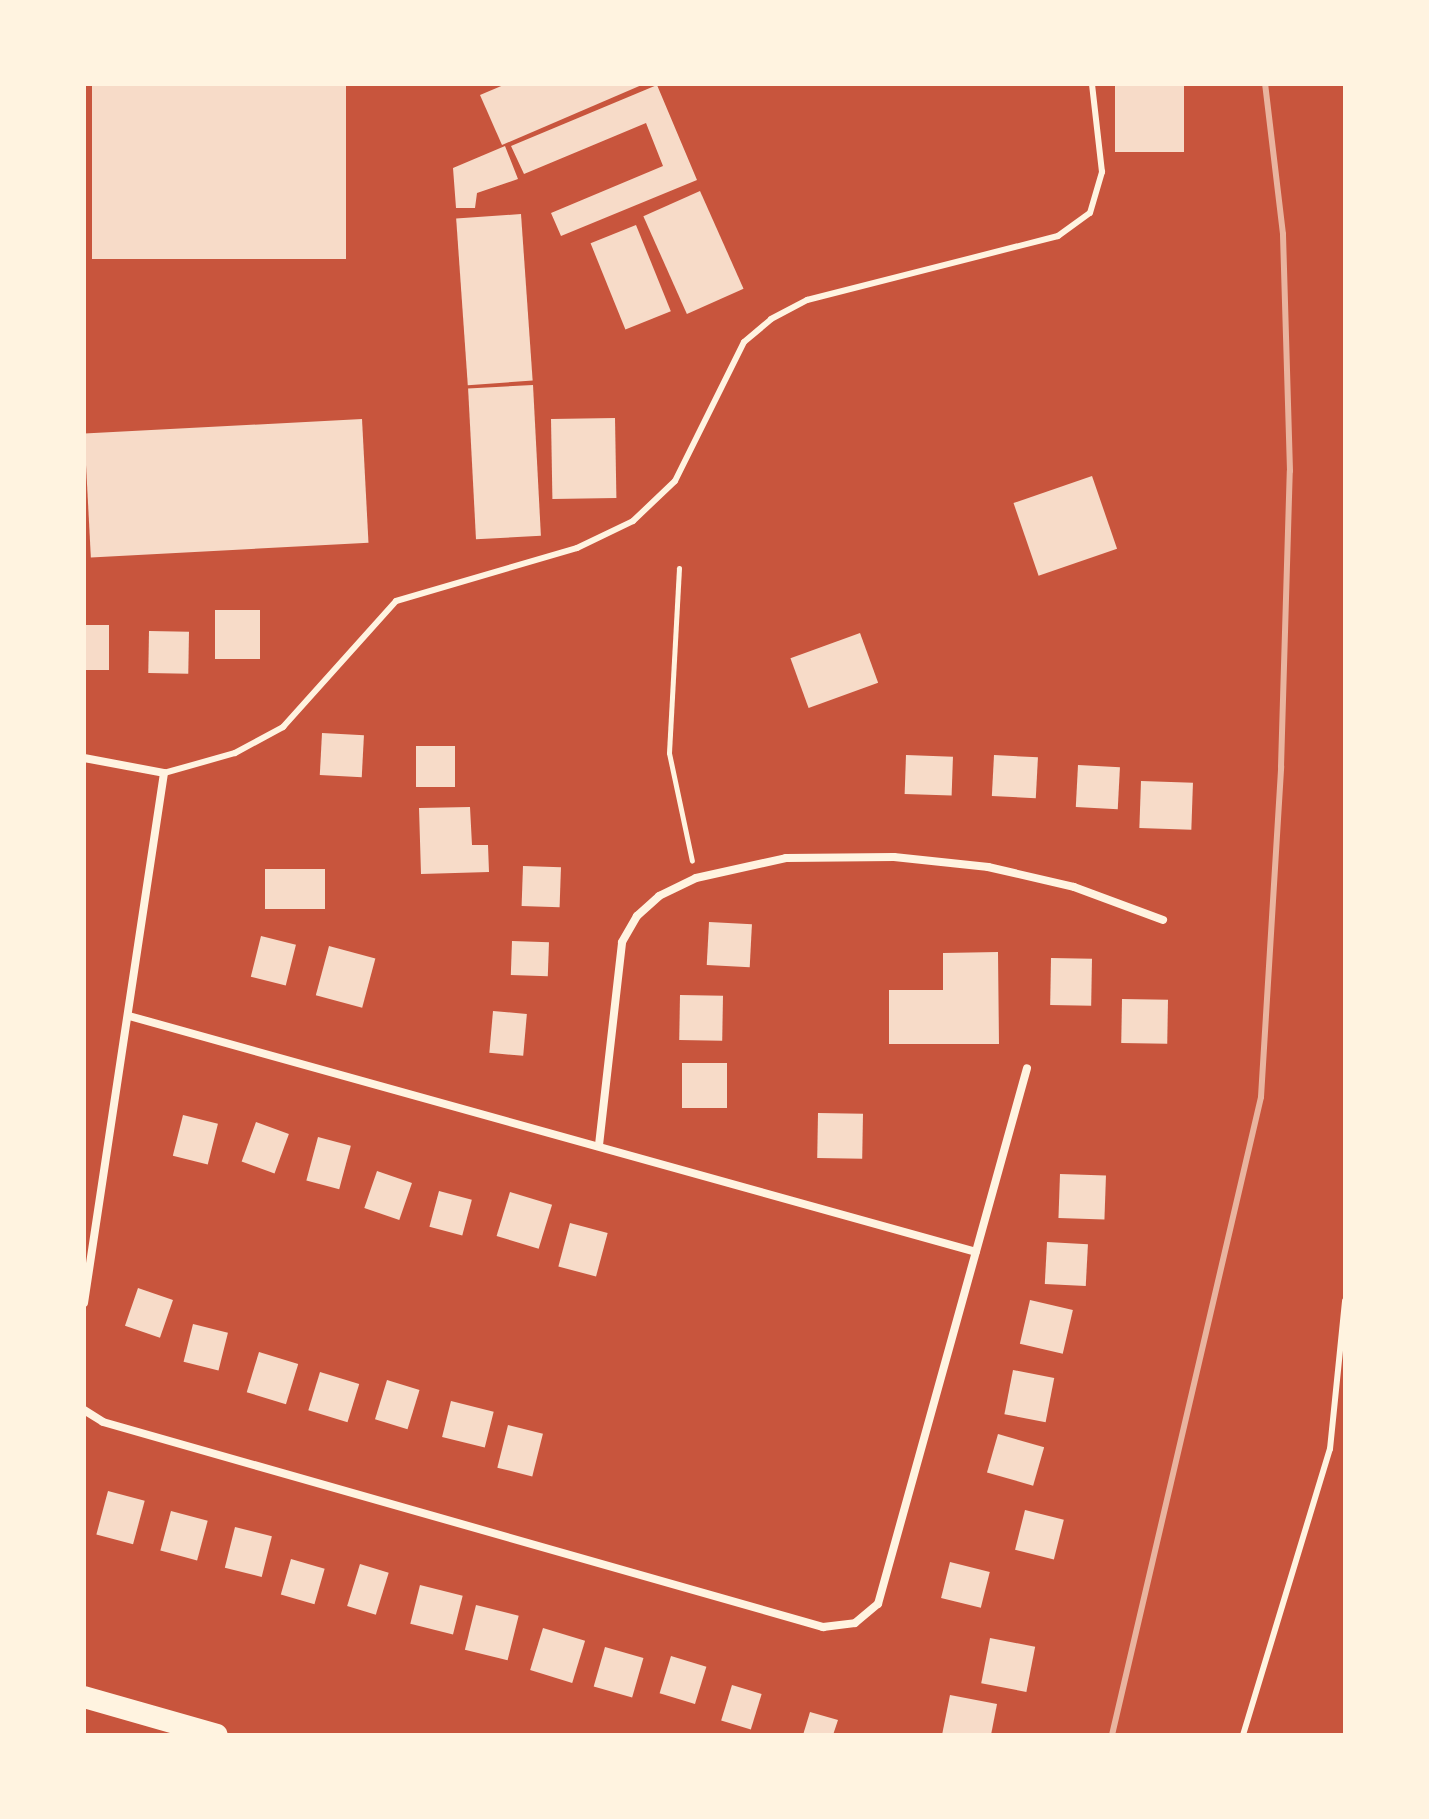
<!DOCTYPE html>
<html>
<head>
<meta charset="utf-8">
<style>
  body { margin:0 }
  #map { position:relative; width:1429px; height:1819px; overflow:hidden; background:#c8553d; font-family:"Playfair Display",serif }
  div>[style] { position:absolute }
  .building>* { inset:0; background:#f7dbc8; transform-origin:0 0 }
  .path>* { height:5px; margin:-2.5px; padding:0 2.5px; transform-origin:2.5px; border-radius:2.5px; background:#fff3e0 }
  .service>* { height:6px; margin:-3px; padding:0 3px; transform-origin:3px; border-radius:3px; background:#fff3e0 }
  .minor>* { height:8px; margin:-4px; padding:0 4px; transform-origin:4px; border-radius:4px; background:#fff3e0 }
  .trunk>* { height:22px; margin:-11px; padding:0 11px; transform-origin:11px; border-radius:11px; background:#fff3e0 }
  .rail>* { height:6px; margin:-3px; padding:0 3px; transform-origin:3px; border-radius:3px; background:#e9b49f }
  span { translate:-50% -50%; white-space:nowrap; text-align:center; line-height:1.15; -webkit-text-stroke:7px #fff3e0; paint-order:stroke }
  .frame { position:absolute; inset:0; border:86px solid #fff3e0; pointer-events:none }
</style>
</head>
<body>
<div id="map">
  <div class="building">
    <i style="left:92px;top:84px;width:254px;height:175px"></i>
    <i style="clip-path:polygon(506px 84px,644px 84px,502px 145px,480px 95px)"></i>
    <i style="left:1115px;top:84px;width:69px;height:68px"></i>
    <i style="clip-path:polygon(657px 85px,697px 180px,561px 236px,551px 213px,663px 166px,646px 123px,524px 174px,511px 146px)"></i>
    <i style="clip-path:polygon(505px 146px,518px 179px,477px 193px,475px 208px,456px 208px,453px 168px)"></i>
    <i style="left:700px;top:191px;width:107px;height:62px;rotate:66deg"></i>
    <i style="left:521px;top:214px;width:167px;height:65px;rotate:86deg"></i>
    <i style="left:636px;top:225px;width:93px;height:49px;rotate:68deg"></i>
    <i style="left:533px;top:385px;width:151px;height:65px;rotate:87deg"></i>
    <i style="left:615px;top:418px;width:80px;height:64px;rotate:89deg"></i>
    <i style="left:362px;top:419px;width:124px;height:278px;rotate:87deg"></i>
    <i style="left:1092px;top:476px;width:77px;height:83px;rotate:71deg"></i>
    <i style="left:215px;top:610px;width:45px;height:49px"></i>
    <i style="left:84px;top:625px;width:25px;height:45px"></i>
    <i style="left:149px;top:631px;width:40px;height:42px;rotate:1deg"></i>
    <i style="left:860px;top:633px;width:53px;height:74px;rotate:70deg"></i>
    <i style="left:322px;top:733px;width:42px;height:42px;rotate:3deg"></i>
    <i style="left:416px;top:746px;width:39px;height:41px"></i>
    <i style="left:906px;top:755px;width:47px;height:39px;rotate:2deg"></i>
    <i style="left:994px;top:755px;width:44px;height:41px;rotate:3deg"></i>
    <i style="left:1078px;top:765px;width:42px;height:42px;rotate:3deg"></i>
    <i style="left:1141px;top:781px;width:52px;height:47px;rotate:2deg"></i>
    <i style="clip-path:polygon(470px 807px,472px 845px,488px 845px,489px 872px,421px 874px,419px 808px)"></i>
    <i style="left:523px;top:866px;width:38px;height:40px;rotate:2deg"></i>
    <i style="left:265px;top:869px;width:60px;height:40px"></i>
    <i style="left:709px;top:922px;width:43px;height:43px;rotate:3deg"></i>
    <i style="left:261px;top:936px;width:36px;height:42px;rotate:14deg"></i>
    <i style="left:512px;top:941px;width:37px;height:34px;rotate:2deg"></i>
    <i style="left:329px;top:946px;width:48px;height:51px;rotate:15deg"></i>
    <i style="clip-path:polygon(998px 952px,999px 1044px,889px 1044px,889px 990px,943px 990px,943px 953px)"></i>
    <i style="left:1051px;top:958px;width:41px;height:47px;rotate:1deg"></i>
    <i style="left:680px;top:995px;width:43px;height:45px;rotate:1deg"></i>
    <i style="left:1122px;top:999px;width:46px;height:44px;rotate:1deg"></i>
    <i style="left:493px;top:1011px;width:34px;height:42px;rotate:5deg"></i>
    <i style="left:682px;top:1063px;width:45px;height:45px"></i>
    <i style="left:818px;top:1113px;width:45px;height:45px;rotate:1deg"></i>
    <i style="left:183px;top:1115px;width:36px;height:42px;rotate:14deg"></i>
    <i style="left:256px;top:1122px;width:35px;height:42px;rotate:20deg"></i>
    <i style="left:318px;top:1137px;width:34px;height:45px;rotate:15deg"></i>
    <i style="left:377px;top:1171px;width:37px;height:39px;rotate:19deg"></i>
    <i style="left:1060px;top:1174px;width:46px;height:44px;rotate:2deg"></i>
    <i style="left:439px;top:1191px;width:34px;height:37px;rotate:15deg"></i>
    <i style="left:510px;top:1192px;width:44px;height:46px;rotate:17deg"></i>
    <i style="left:570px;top:1223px;width:39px;height:45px;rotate:15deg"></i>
    <i style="left:1047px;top:1242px;width:41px;height:42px;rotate:3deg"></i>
    <i style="left:138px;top:1288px;width:37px;height:40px;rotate:19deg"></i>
    <i style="left:1030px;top:1300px;width:44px;height:45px;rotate:13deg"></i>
    <i style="left:193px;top:1324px;width:36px;height:39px;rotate:14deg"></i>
    <i style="left:259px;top:1352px;width:41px;height:42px;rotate:17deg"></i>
    <i style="left:1013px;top:1370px;width:42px;height:45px;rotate:11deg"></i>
    <i style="left:320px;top:1372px;width:41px;height:40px;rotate:17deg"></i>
    <i style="left:387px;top:1380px;width:34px;height:41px;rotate:17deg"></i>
    <i style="left:451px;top:1401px;width:44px;height:37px;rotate:14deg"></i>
    <i style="left:508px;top:1425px;width:36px;height:44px;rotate:14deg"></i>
    <i style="left:998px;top:1434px;width:48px;height:40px;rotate:16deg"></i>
    <i style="left:108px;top:1491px;width:38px;height:45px;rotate:15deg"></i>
    <i style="left:1025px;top:1510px;width:40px;height:41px;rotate:14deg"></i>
    <i style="left:171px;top:1511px;width:38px;height:41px;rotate:15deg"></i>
    <i style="left:235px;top:1527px;width:38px;height:42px;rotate:14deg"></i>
    <i style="left:291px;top:1559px;width:35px;height:37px;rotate:16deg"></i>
    <i style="left:950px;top:1562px;width:41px;height:37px;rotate:14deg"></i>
    <i style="left:360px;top:1564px;width:30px;height:44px;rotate:17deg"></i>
    <i style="left:420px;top:1585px;width:44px;height:40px;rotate:14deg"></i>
    <i style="left:476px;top:1605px;width:44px;height:46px;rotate:14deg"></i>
    <i style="left:543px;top:1628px;width:44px;height:44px;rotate:17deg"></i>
    <i style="left:990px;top:1638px;width:46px;height:46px;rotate:11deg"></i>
    <i style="left:605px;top:1647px;width:40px;height:41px;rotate:16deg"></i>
    <i style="left:671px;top:1656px;width:37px;height:39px;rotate:17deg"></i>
    <i style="left:732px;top:1685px;width:31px;height:37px;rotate:17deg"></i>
    <i style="clip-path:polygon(950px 1695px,997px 1704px,991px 1735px,942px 1735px)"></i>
    <i style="clip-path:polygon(810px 1712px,838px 1720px,833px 1735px,803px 1735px)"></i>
  </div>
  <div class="path">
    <i style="left:679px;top:568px;width:185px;rotate:93.1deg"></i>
    <i style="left:669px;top:753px;width:110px;rotate:78deg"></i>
  </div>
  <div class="service">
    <i style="left:164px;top:773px;width:74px;rotate:-15.7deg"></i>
    <i style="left:235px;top:753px;width:55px;rotate:-28.4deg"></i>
    <i style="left:283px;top:727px;width:169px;rotate:-48.1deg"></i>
    <i style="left:396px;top:601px;width:189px;rotate:-16.3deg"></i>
    <i style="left:577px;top:548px;width:62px;rotate:-25.7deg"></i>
    <i style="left:633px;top:521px;width:58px;rotate:-43.6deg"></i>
    <i style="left:675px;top:481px;width:155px;rotate:-63.6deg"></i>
    <i style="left:744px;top:342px;width:35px;rotate:-40deg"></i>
    <i style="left:771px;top:319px;width:41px;rotate:-27.8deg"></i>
    <i style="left:807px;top:300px;width:259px;rotate:-14.3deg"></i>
    <i style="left:1058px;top:236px;width:39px;rotate:-36deg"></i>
    <i style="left:1090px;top:213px;width:43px;rotate:-73.7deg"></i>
    <i style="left:1102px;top:172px;width:89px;rotate:-96.5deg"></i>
    <i style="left:1243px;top:1735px;width:299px;rotate:-73.1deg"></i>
    <i style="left:1330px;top:1449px;width:149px;rotate:-84.2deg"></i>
  </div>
  <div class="minor">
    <i style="left:84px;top:758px;width:81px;rotate:10.6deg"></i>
    <i style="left:164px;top:773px;width:536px;rotate:98.58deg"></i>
    <i style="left:129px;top:1016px;width:879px;rotate:15.57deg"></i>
    <i style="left:599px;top:1145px;width:204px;rotate:-83.5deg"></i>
    <i style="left:622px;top:942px;width:30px;rotate:-60deg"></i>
    <i style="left:637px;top:916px;width:30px;rotate:-42deg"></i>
    <i style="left:659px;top:896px;width:41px;rotate:-25.9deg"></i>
    <i style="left:696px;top:878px;width:92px;rotate:-12.5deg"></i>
    <i style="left:786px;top:858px;width:108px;rotate:-0.5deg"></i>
    <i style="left:894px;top:857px;width:95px;rotate:6.1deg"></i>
    <i style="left:988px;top:867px;width:88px;rotate:13.1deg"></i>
    <i style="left:1074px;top:887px;width:95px;rotate:20.3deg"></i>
    <i style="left:84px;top:1410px;width:22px;rotate:32deg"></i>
    <i style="left:103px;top:1422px;width:749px;rotate:15.89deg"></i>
    <i style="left:823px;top:1627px;width:32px;rotate:-7deg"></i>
    <i style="left:855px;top:1623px;width:30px;rotate:-40deg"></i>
    <i style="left:878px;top:1604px;width:556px;rotate:-74.46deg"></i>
  </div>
  <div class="trunk">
    <i style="left:84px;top:1697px;width:138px;rotate:15.9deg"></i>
  </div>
  <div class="rail">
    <i style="left:1112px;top:1735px;width:655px;rotate:-76.85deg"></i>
    <i style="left:1261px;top:1097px;width:331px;rotate:-86.5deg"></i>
    <i style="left:1281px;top:767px;width:296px;rotate:-88.3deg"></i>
    <i style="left:1290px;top:471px;width:237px;rotate:-91.7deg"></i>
    <i style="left:1283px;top:234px;width:151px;rotate:-96.8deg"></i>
  </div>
  <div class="frame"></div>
</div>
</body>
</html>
